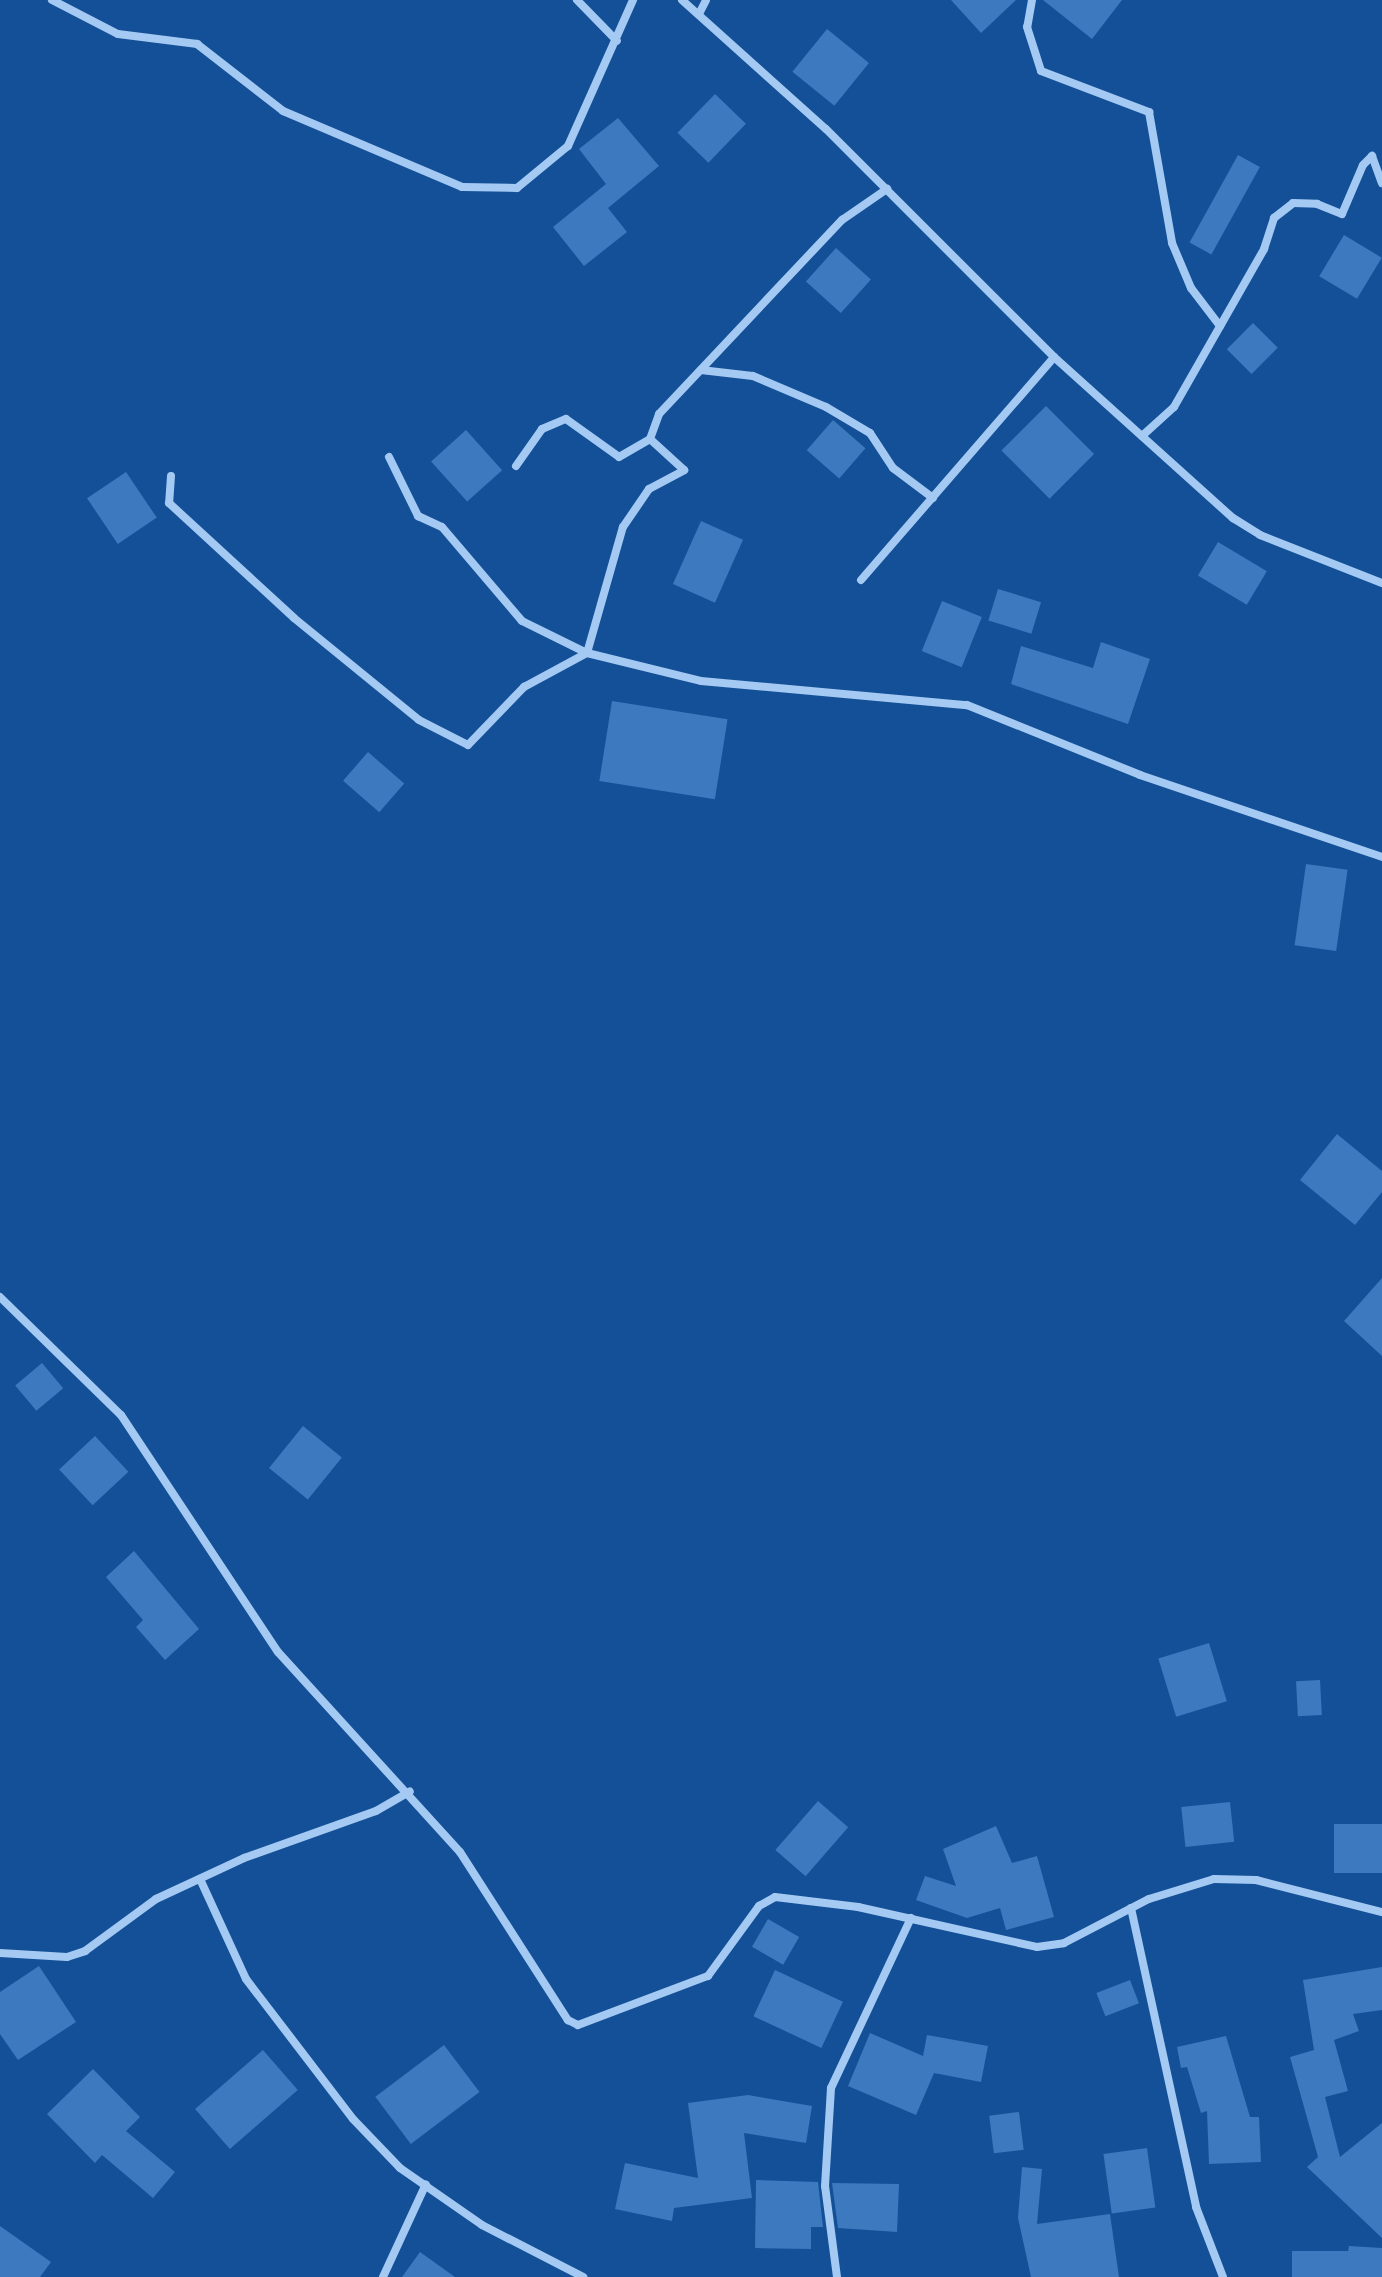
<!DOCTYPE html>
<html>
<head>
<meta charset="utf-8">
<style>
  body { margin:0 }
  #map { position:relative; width:1382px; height:2277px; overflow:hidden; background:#135097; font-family:Signika,sans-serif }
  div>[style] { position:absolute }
  .building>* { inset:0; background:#3c79bf; transform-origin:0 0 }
  .minor>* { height:8px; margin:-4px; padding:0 4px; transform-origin:4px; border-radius:4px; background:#a4c9f3 }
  span { translate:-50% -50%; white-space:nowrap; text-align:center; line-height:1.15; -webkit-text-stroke:6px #135097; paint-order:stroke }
</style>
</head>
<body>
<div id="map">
  <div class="building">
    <i style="clip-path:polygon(951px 0,1016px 0,981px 33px)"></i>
    <i style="clip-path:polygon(1043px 0,1122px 0,1092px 39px)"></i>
    <i style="left:827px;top:29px;width:54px;height:55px;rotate:39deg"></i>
    <i style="left:715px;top:94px;width:43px;height:54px;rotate:44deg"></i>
    <i style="clip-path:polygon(618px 118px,659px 166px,608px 208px,627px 232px,584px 266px,553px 227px,606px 184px,579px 149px)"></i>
    <i style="left:1238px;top:155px;width:25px;height:100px;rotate:29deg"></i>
    <i style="left:1344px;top:235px;width:44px;height:48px;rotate:31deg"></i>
    <i style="left:836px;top:248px;width:47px;height:45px;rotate:42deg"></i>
    <i style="left:1253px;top:323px;width:35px;height:37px;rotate:45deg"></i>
    <i style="left:1046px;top:406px;width:68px;height:63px;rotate:45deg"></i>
    <i style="left:833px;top:420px;width:43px;height:40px;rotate:41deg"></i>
    <i style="left:466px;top:430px;width:54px;height:47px;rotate:48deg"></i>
    <i style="left:126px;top:472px;width:55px;height:47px;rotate:56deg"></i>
    <i style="left:701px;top:521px;width:46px;height:69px;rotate:24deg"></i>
    <i style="left:1218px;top:542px;width:57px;height:39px;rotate:31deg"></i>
    <i style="left:998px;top:589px;width:45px;height:33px;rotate:17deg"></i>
    <i style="left:942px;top:601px;width:43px;height:54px;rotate:22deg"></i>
    <i style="clip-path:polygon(1101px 642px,1150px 659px,1128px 724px,1011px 684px,1021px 646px,1093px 668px)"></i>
    <i style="left:612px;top:701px;width:117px;height:81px;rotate:9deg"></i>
    <i style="left:368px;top:752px;width:48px;height:38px;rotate:41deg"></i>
    <i style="left:1306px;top:864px;width:42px;height:82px;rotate:8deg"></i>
    <i style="clip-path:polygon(1337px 1134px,1382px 1171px,1382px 1192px,1355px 1225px,1300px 1180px)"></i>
    <i style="clip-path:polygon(1382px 1278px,1382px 1356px,1344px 1321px)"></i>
    <i style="left:42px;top:1363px;width:33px;height:35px;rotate:50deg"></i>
    <i style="left:303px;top:1426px;width:50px;height:54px;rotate:39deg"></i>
    <i style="left:95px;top:1436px;width:49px;height:49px;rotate:47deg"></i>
    <i style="clip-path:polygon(134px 1551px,199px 1629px,165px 1660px,136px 1627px,143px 1620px,106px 1577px)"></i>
    <i style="left:1209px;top:1643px;width:61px;height:53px;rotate:73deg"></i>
    <i style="left:1320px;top:1680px;width:35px;height:24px;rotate:87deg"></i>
    <i style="left:818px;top:1801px;width:40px;height:65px;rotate:41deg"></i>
    <i style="left:1230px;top:1802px;width:40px;height:49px;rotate:84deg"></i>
    <i style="left:1382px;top:1824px;width:49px;height:48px;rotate:90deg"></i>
    <i style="clip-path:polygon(996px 1826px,1012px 1863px,1037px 1856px,1054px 1917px,1006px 1930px,1000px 1908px,967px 1918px,916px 1900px,925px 1876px,956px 1886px,943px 1849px)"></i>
    <i style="left:768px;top:1919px;width:36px;height:32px;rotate:30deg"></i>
    <i style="clip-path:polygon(39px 1966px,76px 2022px,18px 2060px,0 2034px,0 1992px)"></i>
    <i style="clip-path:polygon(1382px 1967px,1382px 2010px,1353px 2014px,1359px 2031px,1334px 2040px,1348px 2091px,1325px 2097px,1340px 2157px,1382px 2123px,1382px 2238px,1307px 2167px,1318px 2157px,1290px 2057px,1314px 2050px,1303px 1980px)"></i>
    <i style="left:775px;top:1970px;width:75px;height:51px;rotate:25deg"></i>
    <i style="left:1130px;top:1980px;width:25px;height:36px;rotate:69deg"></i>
    <i style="clip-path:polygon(870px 2033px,923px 2056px,927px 2035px,988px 2046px,981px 2082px,934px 2073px,916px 2115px,848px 2086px)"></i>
    <i style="clip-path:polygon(1226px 2036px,1250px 2117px,1259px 2117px,1261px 2162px,1209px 2164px,1207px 2111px,1201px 2113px,1187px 2067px,1181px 2068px,1177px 2047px)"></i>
    <i style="left:444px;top:2045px;width:59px;height:86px;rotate:53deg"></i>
    <i style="left:263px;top:2050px;width:53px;height:90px;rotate:49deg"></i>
    <i style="clip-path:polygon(93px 2069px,140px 2117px,126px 2131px,175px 2172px,153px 2198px,102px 2155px,95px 2163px,47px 2114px)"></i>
    <i style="clip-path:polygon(748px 2095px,812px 2106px,806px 2143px,744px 2133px,752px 2198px,674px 2208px,672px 2221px,615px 2209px,625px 2163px,698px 2178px,688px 2103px)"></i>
    <i style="left:1019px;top:2112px;width:38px;height:30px;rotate:83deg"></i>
    <i style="left:1147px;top:2148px;width:60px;height:44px;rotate:82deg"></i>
    <i style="clip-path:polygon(1022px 2167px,1042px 2169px,1037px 2224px,1110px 2214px,1119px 2277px,1031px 2277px,1018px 2218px)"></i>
    <i style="clip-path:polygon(756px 2180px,818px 2182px,823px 2227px,811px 2227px,811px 2249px,755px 2248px)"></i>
    <i style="clip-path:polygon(832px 2183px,899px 2184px,897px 2232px,838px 2228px)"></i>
    <i style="clip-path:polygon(0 2226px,51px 2262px,40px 2277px,0 2277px)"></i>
    <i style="clip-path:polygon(1349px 2246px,1382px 2248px,1382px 2277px,1292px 2277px,1292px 2251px,1348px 2251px)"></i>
    <i style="clip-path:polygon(420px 2252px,455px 2277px,402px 2277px)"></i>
  </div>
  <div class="minor">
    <i style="left:52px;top:0;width:74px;rotate:27.3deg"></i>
    <i style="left:118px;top:34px;width:80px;rotate:7.2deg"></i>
    <i style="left:197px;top:44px;width:109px;rotate:37.9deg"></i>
    <i style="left:283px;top:111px;width:194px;rotate:23deg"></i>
    <i style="left:462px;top:187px;width:55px;rotate:1deg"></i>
    <i style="left:517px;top:188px;width:66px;rotate:-39.5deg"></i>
    <i style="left:568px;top:146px;width:160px;rotate:-66deg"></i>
    <i style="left:577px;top:0;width:57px;rotate:45.7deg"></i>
    <i style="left:682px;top:0;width:193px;rotate:41.9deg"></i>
    <i style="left:826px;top:129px;width:322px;rotate:45deg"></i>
    <i style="left:1054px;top:357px;width:241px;rotate:42deg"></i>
    <i style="left:1233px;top:518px;width:32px;rotate:32deg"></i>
    <i style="left:1260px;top:535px;width:131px;rotate:21.5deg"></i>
    <i style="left:1032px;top:0;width:27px;rotate:100deg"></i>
    <i style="left:1027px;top:27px;width:46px;rotate:72.3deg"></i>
    <i style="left:1041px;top:71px;width:116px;rotate:20.8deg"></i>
    <i style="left:1149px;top:112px;width:133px;rotate:80deg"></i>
    <i style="left:1172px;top:243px;width:49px;rotate:67.1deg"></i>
    <i style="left:1191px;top:288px;width:48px;rotate:52.7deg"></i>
    <i style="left:700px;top:12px;width:13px;rotate:-63deg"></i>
    <i style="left:701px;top:370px;width:52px;rotate:6.6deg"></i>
    <i style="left:753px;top:376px;width:79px;rotate:23deg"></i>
    <i style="left:826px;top:407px;width:51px;rotate:30.6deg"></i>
    <i style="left:870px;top:433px;width:42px;rotate:56.7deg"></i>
    <i style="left:893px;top:468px;width:50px;rotate:36.9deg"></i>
    <i style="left:1142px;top:436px;width:43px;rotate:-42.2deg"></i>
    <i style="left:1174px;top:407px;width:182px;rotate:-60.3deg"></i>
    <i style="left:1264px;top:249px;width:33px;rotate:-72deg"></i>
    <i style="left:1274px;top:218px;width:24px;rotate:-38deg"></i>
    <i style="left:1293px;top:203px;width:24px;rotate:2deg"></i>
    <i style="left:1317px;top:204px;width:27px;rotate:22deg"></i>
    <i style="left:1342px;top:214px;width:53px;rotate:-66.8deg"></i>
    <i style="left:1363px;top:165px;width:13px;rotate:-45deg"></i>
    <i style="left:1372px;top:156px;width:29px;rotate:70deg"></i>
    <i style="left:389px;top:457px;width:66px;rotate:63.8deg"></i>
    <i style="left:418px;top:516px;width:26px;rotate:25deg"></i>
    <i style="left:442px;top:527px;width:123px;rotate:49.6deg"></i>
    <i style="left:522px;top:621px;width:72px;rotate:26.2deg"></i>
    <i style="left:587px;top:653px;width:131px;rotate:-74.1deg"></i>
    <i style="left:623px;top:527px;width:46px;rotate:-55.6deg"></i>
    <i style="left:649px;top:489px;width:40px;rotate:-28deg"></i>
    <i style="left:684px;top:470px;width:46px;rotate:-137.6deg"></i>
    <i style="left:650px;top:439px;width:27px;rotate:-70deg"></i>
    <i style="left:659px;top:414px;width:267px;rotate:-46.7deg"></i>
    <i style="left:842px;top:220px;width:55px;rotate:-34.6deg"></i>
    <i style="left:516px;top:466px;width:45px;rotate:-54.9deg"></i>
    <i style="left:542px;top:429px;width:26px;rotate:-23deg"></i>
    <i style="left:566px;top:419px;width:65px;rotate:35.6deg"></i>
    <i style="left:619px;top:457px;width:36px;rotate:-30deg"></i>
    <i style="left:171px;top:476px;width:27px;rotate:94deg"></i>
    <i style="left:169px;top:503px;width:170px;rotate:42.6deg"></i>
    <i style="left:294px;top:618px;width:161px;rotate:39.2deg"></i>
    <i style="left:419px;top:720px;width:55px;rotate:27deg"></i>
    <i style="left:468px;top:745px;width:81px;rotate:-46deg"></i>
    <i style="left:524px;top:687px;width:72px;rotate:-28.4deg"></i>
    <i style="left:587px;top:653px;width:117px;rotate:13.8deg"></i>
    <i style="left:701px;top:681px;width:267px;rotate:5.2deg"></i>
    <i style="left:967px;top:705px;width:187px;rotate:22deg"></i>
    <i style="left:1140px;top:775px;width:256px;rotate:18.7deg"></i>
    <i style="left:861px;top:580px;width:295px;rotate:-49.1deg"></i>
    <i style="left:0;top:1297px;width:169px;rotate:44.3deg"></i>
    <i style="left:121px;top:1415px;width:284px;rotate:56.5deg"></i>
    <i style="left:278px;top:1652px;width:270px;rotate:47.7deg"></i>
    <i style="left:460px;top:1852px;width:200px;rotate:57.3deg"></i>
    <i style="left:568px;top:2020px;width:11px;rotate:27deg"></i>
    <i style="left:578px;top:2025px;width:139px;rotate:-20.7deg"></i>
    <i style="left:708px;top:1976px;width:87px;rotate:-53.9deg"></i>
    <i style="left:759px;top:1906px;width:18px;rotate:-29deg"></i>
    <i style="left:775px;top:1897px;width:84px;rotate:6.9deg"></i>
    <i style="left:858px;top:1907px;width:183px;rotate:12.6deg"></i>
    <i style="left:1037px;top:1947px;width:27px;rotate:-8deg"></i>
    <i style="left:1064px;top:1943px;width:96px;rotate:-27.4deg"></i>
    <i style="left:1149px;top:1899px;width:68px;rotate:-17.1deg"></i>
    <i style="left:1214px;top:1879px;width:42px;rotate:1.4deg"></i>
    <i style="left:1256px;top:1880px;width:130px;rotate:14.3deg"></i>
    <i style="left:200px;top:1879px;width:110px;rotate:65.3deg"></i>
    <i style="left:246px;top:1979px;width:176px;rotate:52.6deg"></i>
    <i style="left:353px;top:2119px;width:68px;rotate:46.2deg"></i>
    <i style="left:400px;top:2168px;width:100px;rotate:34.8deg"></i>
    <i style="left:482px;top:2225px;width:114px;rotate:27.2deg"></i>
    <i style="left:1131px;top:1908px;width:306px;rotate:77.7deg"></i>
    <i style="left:1196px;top:2207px;width:75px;rotate:68.9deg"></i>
    <i style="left:0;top:1953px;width:67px;rotate:3.4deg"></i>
    <i style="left:67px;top:1957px;width:19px;rotate:-18deg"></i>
    <i style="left:85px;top:1951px;width:88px;rotate:-36.2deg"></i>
    <i style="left:156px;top:1899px;width:97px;rotate:-25deg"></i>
    <i style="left:244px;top:1858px;width:140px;rotate:-19.6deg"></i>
    <i style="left:376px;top:1811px;width:39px;rotate:-30deg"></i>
    <i style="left:383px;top:2277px;width:102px;rotate:-65.2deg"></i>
    <i style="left:837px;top:2277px;width:92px;rotate:-97.5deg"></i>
    <i style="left:825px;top:2186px;width:98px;rotate:-86.5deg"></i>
    <i style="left:831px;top:2088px;width:188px;rotate:-64.8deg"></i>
  </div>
</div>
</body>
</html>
